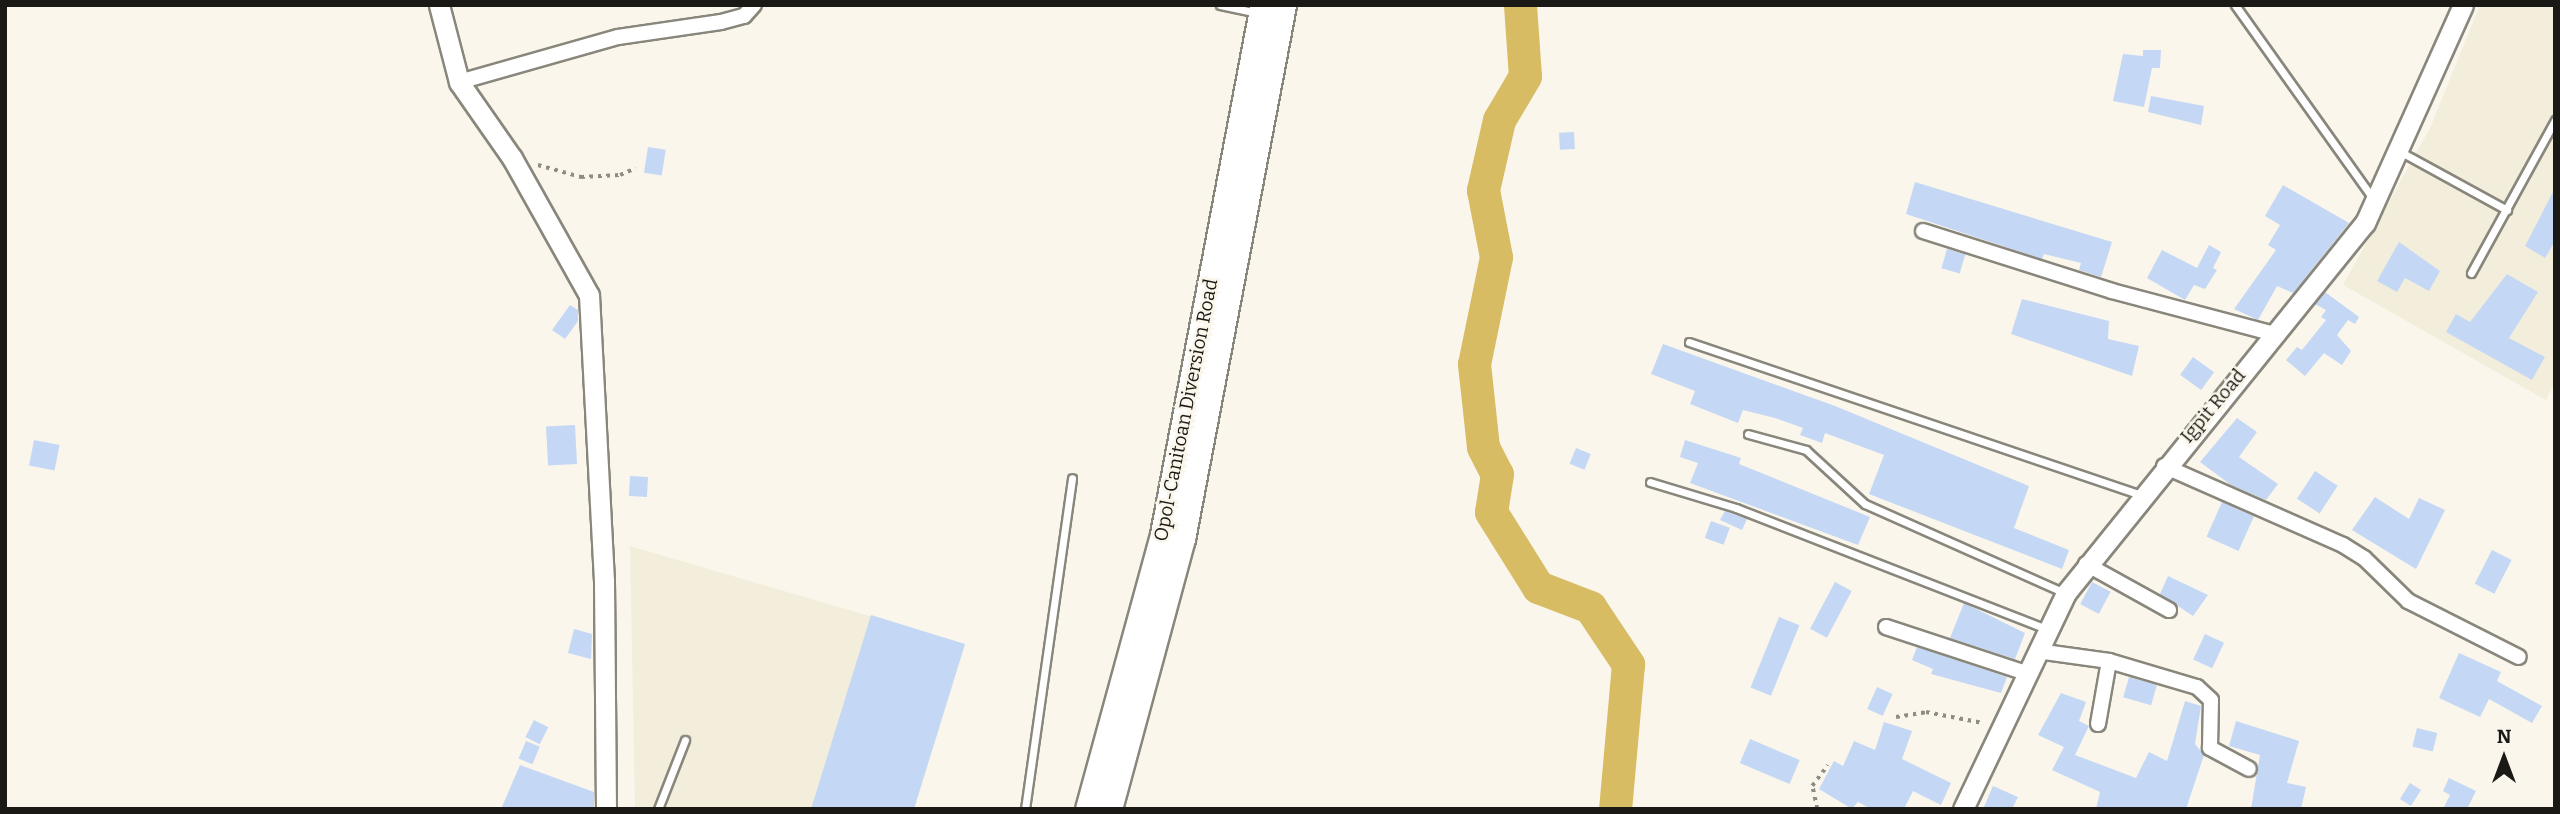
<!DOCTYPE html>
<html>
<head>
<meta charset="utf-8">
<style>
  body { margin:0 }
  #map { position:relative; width:2560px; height:814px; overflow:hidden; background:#faf6eb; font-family:Bitter,serif }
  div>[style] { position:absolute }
  .built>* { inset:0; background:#f3eedb }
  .river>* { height:33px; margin:-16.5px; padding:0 16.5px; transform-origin:16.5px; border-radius:16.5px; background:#d7bc63 }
  .building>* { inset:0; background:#c4d8f5; transform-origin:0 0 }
  .path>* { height:3.5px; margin-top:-1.75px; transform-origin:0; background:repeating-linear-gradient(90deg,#8f8c85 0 3.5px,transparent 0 8.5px) }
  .roads { filter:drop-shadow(2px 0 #89867c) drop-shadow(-2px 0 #89867c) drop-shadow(0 2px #89867c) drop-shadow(0 -2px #89867c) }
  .lane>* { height:7px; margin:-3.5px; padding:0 3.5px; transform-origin:3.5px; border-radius:3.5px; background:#fff }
  .street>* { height:14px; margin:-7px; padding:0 7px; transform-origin:7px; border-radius:7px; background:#fff }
  .secondary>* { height:19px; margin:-9.5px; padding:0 9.5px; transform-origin:9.5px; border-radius:9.5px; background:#fff }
  .primary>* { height:23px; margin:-11.5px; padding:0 11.5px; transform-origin:11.5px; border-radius:11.5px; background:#fff }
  span { translate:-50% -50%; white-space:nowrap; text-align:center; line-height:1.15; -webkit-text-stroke:5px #faf6eb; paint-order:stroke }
  .street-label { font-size:19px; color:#1a1915 }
  .frame { position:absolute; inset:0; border:7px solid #1a1915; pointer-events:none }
  .north { position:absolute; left:2469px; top:723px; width:70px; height:70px; -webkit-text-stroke:5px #faf6eb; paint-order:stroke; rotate:0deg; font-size:19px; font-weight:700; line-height:28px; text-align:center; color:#1a1915 }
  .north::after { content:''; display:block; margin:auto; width:24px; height:32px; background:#1a1915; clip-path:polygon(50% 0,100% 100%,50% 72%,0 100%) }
</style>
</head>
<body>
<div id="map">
  <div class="built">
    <i style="clip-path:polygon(2480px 5px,2555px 5px,2555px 382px,2546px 400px,2343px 285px,2430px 128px)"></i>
    <i style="clip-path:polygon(630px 546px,965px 644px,914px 809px,635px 809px)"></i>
  </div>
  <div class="river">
    <i style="left:1520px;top:5px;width:71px;rotate:86deg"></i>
    <i style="left:1525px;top:76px;width:51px;rotate:120.6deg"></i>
    <i style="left:1499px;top:120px;width:72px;rotate:102.9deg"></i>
    <i style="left:1483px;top:190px;width:68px;rotate:79deg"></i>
    <i style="left:1496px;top:257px;width:109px;rotate:101.6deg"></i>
    <i style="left:1474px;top:364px;width:83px;rotate:83.8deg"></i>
    <i style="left:1483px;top:447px;width:30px;rotate:63deg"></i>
    <i style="left:1497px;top:474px;width:38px;rotate:99deg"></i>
    <i style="left:1491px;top:512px;width:89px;rotate:57.9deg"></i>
    <i style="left:1538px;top:587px;width:56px;rotate:21deg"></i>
    <i style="left:1590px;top:607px;width:69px;rotate:56.3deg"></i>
    <i style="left:1628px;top:664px;width:146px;rotate:95.1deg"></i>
  </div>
  <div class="building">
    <i style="clip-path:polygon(2143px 50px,2161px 50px,2160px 68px,2152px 68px,2144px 107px,2113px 101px,2123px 54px,2143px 56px)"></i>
    <i style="clip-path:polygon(2151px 96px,2204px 106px,2201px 125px,2148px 112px)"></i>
    <i style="left:1574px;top:132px;width:17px;height:15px;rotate:87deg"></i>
    <i style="left:648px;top:147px;width:18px;height:26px;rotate:9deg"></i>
    <i style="clip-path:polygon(1915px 182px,2112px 242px,2101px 277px,2079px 270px,2081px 263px,2044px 254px,2042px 259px,1906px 214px)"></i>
    <i style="clip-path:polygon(2283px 185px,2349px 223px,2293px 293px,2277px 286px,2258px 320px,2234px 309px,2276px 250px,2268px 245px,2280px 225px,2265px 216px)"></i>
    <i style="clip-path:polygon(2555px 188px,2555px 241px,2545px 258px,2525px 246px)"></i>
    <i style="clip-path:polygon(2399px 242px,2440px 271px,2429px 291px,2405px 278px,2397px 292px,2377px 281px)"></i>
    <i style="clip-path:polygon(2209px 245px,2221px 252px,2213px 268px,2217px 270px,2205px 289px,2194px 285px,2185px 300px,2147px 278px,2162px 250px,2197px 268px)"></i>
    <i style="left:1947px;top:249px;width:19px;height:20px;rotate:16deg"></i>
    <i style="clip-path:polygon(2507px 274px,2538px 292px,2509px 338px,2545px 357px,2532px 380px,2446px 332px,2456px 314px,2470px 322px)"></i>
    <i style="clip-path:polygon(2325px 292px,2359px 317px,2355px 324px,2348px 320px,2337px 335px,2351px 351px,2342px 365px,2324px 353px,2305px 376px,2286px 360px,2297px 347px,2302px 350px,2326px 320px,2321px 317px,2326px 310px,2315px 304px)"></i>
    <i style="clip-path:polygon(2022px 299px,2109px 321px,2108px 339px,2139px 346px,2132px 376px,2011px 334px)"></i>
    <i style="clip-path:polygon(570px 305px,578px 310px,578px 321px,565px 339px,552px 330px)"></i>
    <i style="clip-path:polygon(1663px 344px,1835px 406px,2029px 486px,2014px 528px,2069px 550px,2062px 569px,1869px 494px,1884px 455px,1825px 433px,1822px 443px,1800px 435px,1803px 428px,1775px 418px,1743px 410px,1738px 423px,1690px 404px,1695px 391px,1651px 374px)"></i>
    <i style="left:2193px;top:357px;width:26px;height:22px;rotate:36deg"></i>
    <i style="clip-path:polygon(2237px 418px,2257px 432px,2239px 457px,2278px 484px,2266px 500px,2231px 485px,2200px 462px)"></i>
    <i style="left:575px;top:425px;width:39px;height:29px;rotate:87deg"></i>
    <i style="left:34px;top:440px;width:26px;height:26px;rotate:11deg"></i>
    <i style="clip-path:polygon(1685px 440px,1741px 458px,1739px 464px,1870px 517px,1858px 545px,1690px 483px,1698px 463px,1680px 457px)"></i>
    <i style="left:1576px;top:448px;width:16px;height:17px;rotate:22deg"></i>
    <i style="left:2315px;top:471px;width:27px;height:33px;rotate:33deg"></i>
    <i style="left:630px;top:476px;width:18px;height:20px;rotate:3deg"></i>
    <i style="clip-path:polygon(2375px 497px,2409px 519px,2419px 498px,2445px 510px,2416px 569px,2352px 530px)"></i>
    <i style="left:2222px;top:502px;width:35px;height:38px;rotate:24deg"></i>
    <i style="clip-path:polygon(1725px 511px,1747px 519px,1742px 530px,1720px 520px)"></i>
    <i style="left:1711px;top:521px;width:20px;height:18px;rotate:20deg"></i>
    <i style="left:2492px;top:550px;width:22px;height:38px;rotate:27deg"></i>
    <i style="clip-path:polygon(2168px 576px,2208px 595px,2193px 616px,2160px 594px)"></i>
    <i style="left:1835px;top:582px;width:19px;height:53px;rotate:28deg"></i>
    <i style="left:2092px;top:582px;width:21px;height:25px;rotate:28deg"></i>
    <i style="clip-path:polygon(1964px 603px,2025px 633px,2015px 659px,1950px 638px)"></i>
    <i style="clip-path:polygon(871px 615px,965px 644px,914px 809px,811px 809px)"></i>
    <i style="left:1779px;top:617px;width:22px;height:76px;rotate:22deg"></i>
    <i style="clip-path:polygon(574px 629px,592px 634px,591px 659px,568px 653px)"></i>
    <i style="left:2205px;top:634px;width:21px;height:28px;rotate:25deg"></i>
    <i style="clip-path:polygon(1917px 647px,2007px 677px,2001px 693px,1931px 674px,1933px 669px,1912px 660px)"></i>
    <i style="clip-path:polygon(2459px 653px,2501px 672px,2497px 681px,2542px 706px,2532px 723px,2489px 699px,2480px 717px,2439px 698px)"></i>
    <i style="left:2129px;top:677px;width:29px;height:21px;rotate:16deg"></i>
    <i style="left:1877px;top:687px;width:17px;height:24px;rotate:24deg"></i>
    <i style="clip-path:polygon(2061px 693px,2086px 702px,2079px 721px,2089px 726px,2075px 755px,2136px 778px,2149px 752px,2167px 761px,2185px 701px,2201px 706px,2195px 744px,2204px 755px,2186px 809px,2096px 809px,2100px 792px,2052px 770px,2064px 747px,2038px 735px)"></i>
    <i style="left:534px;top:720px;width:16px;height:19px;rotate:27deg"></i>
    <i style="clip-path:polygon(2236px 721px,2299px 741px,2287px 783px,2306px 787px,2301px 809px,2251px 809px,2260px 755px,2229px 746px)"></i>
    <i style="clip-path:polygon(1884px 722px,1912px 731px,1902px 759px,1951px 783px,1941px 805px,1913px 791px,1904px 809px,1871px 809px,1858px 802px,1852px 809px,1819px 789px,1834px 761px,1843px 766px,1854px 741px,1875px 750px)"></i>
    <i style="left:2417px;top:728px;width:21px;height:19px;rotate:14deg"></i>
    <i style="left:1750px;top:739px;width:54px;height:26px;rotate:23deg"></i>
    <i style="left:526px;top:741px;width:15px;height:19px;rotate:23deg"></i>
    <i style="clip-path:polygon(520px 765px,594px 792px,594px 809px,501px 809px)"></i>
    <i style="clip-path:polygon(2449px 778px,2476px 791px,2467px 809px,2443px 809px,2450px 795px,2443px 791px)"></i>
    <i style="left:2410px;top:783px;width:13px;height:19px;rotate:32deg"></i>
    <i style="clip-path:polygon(1993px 786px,2018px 797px,2012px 809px,1983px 809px)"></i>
  </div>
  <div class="path">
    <i style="left:538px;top:165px;width:45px;rotate:15.6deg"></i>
    <i style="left:581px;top:177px;width:39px;rotate:-3deg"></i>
    <i style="left:620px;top:175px;width:17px;rotate:-24deg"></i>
    <i style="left:1896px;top:717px;width:30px;rotate:-9deg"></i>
    <i style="left:1926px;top:712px;width:58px;rotate:10.9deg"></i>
    <i style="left:1817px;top:809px;width:24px;rotate:-102deg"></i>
    <i style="left:1812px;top:786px;width:26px;rotate:-53deg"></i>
  </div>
  <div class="roads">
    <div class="lane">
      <i style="left:1220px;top:5px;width:38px;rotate:12deg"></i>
      <i style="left:2235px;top:5px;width:239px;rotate:54.5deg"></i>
      <i style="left:2401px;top:152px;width:121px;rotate:28.7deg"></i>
      <i style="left:2471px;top:273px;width:175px;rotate:-61.2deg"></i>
      <i style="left:1689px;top:342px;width:477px;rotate:18.7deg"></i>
      <i style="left:1748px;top:434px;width:60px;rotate:15.4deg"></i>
      <i style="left:1806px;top:450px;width:80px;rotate:42.5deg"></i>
      <i style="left:1865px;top:504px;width:219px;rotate:24deg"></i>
      <i style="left:1650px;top:482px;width:90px;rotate:16.8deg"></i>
      <i style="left:1736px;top:508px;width:334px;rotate:21.3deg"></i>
      <i style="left:658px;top:809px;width:74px;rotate:-68.6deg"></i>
      <i style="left:1025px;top:809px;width:334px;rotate:-81.9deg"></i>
    </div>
    <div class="street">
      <i style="left:459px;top:82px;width:165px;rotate:-15.8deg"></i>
      <i style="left:618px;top:37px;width:104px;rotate:-8.3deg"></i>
      <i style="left:721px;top:22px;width:24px;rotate:-15deg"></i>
      <i style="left:744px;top:16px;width:15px;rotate:-48deg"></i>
      <i style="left:1923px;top:231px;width:198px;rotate:17.6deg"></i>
      <i style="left:2112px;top:291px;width:169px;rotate:14.8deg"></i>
      <i style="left:2164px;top:466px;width:196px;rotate:23.8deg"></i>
      <i style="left:2343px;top:545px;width:25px;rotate:32deg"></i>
      <i style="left:2364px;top:558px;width:62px;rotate:44.3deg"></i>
      <i style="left:2408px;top:601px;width:124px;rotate:26.8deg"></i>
      <i style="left:2086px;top:564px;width:95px;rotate:29deg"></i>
      <i style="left:1886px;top:627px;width:147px;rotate:18.2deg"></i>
      <i style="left:2037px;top:651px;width:73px;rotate:7.9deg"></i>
      <i style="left:2109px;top:661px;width:92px;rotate:16.5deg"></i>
      <i style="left:2197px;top:687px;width:19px;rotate:43deg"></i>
      <i style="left:2211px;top:700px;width:48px;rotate:91.2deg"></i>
      <i style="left:2210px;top:748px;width:44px;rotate:28.3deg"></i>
      <i style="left:2098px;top:724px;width:64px;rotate:-80.1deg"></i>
    </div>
    <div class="secondary">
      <i style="left:439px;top:5px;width:80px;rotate:75.4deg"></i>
      <i style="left:459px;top:82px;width:93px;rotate:55.1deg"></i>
      <i style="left:512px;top:158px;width:157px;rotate:60.7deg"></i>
      <i style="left:589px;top:295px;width:286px;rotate:87deg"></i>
      <i style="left:604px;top:581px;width:228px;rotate:89.5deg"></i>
      <i style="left:1963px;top:809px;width:239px;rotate:-64.5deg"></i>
      <i style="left:2066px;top:593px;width:476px;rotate:-51.1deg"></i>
      <i style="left:2365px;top:223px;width:239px;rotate:-65.8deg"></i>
    </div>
    <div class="primary">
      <i style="left:1087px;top:809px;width:285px;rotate:-74.7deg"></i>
      <i style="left:1162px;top:534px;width:538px;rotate:-79.3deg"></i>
      <i style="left:1110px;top:809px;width:280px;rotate:-74.9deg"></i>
      <i style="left:1183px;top:539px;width:543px;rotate:-79.29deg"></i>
    </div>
  </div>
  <div class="street-label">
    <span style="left:2213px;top:406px;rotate:-50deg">Igpit Road</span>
    <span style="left:1186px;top:410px;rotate:-79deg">Opol-Canitoan Diversion Road</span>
  </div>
  <div class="frame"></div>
  <div class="north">N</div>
</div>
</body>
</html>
